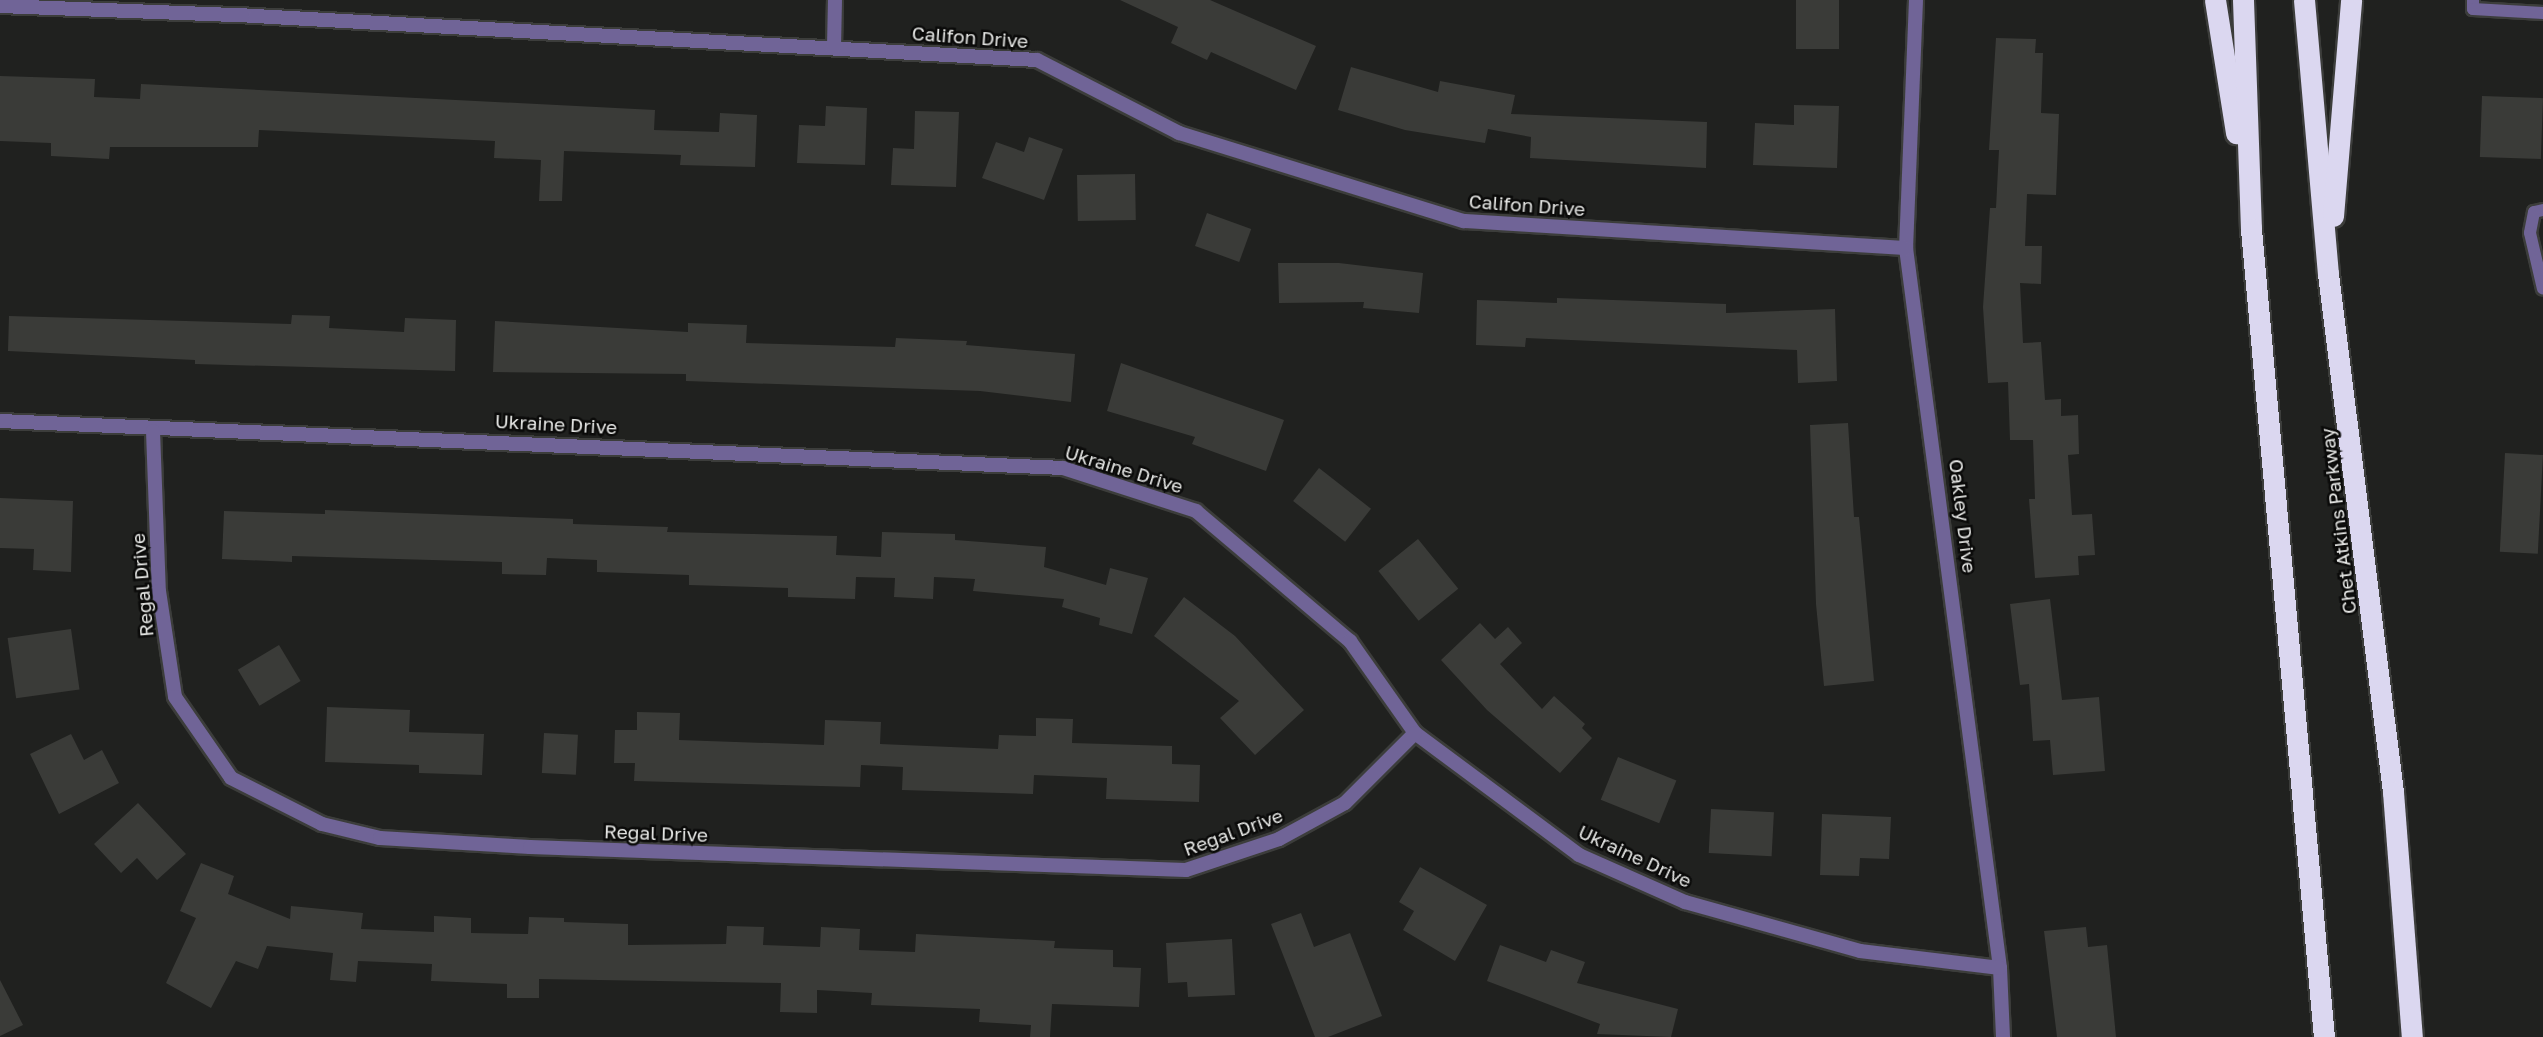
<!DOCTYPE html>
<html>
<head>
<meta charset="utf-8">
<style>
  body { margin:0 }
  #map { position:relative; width:2543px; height:1037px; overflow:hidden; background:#20211f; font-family:"Golos Text",sans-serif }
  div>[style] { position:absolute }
  .building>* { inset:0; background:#3a3b38; transform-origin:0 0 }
  .roads { filter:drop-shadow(2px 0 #3c3d3b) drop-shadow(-2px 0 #3c3d3b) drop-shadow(0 2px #3c3d3b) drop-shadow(0 -2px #3c3d3b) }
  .service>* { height:12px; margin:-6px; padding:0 6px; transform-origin:6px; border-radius:6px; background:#706497 }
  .minor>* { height:14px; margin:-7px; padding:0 7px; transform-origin:7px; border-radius:7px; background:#706497 }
  .motorway>* { height:21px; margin:-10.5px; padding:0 10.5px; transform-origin:10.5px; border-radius:10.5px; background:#dbd7f0 }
  span { translate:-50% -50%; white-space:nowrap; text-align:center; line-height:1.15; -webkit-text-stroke:5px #0a0a09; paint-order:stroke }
  .street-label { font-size:19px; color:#e7e8e6 }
</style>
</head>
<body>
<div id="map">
  <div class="building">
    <i style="clip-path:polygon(1120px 0,1210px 0,1316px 46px,1296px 90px,1211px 52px,1207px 60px,1171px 43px,1178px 27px)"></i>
    <i style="left:1796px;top:0;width:43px;height:49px"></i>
    <i style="clip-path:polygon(1996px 38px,2036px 39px,2035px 53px,2043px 53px,2041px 113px,2059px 114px,2056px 195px,2027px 194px,2025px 246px,2042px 246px,2041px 284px,2020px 283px,2023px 343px,2041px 342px,2045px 400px,2061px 399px,2061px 416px,2078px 415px,2079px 454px,2068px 455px,2072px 515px,2092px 514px,2095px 555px,2078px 556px,2079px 575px,2035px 578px,2029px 499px,2035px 499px,2033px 440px,2010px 440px,2008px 382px,1988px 383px,1983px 307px,1990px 208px,1996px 208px,1999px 150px,1989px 150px)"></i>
    <i style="clip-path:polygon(1351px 67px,1438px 92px,1440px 81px,1515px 95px,1511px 114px,1707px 122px,1706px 168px,1530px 158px,1531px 137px,1488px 129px,1485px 143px,1405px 130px,1338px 110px)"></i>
    <i style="clip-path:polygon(0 76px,95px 79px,94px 97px,140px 99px,141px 84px,655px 110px,654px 130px,719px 132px,720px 113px,757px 115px,755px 167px,680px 165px,681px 155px,564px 151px,562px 201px,539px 201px,541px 160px,494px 158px,495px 141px,259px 130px,258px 147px,110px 147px,109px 159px,51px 156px,51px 143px,0 141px)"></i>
    <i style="left:2482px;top:96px;width:61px;height:61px;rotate:2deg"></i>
    <i style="clip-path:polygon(1794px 105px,1839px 106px,1837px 168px,1753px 165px,1755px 123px,1794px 125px)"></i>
    <i style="clip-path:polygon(826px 106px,867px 108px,865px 165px,797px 163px,799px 125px,825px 126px)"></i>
    <i style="clip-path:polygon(915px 111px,959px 112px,956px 187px,891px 185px,893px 148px,914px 149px)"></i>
    <i style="clip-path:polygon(1029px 137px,1063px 149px,1044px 200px,982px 178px,996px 142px,1024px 152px)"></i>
    <i style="left:1135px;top:174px;width:46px;height:58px;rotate:89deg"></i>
    <i style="left:1207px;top:213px;width:47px;height:35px;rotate:20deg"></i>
    <i style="clip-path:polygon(1278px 263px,1339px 263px,1423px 273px,1419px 313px,1363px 308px,1364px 302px,1279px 303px)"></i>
    <i style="clip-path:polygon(1557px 298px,1726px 304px,1726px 313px,1835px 309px,1837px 381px,1798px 383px,1797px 350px,1526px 338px,1525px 347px,1476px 345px,1477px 300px,1557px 303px)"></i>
    <i style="clip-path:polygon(292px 315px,330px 316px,329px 328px,404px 332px,405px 318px,456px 320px,455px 371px,195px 364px,195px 360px,8px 351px,9px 316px,291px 324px)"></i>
    <i style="clip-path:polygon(495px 321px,688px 332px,688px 323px,747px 325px,746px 343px,895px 347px,896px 338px,967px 341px,966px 345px,1075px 354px,1071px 402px,980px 391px,686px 381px,686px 374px,493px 372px)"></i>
    <i style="clip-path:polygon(1121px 363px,1284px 420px,1266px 471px,1192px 444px,1195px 437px,1107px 411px)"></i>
    <i style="clip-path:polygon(1848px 423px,1854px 517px,1859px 517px,1874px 681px,1824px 686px,1816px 604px,1810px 425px)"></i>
    <i style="left:2505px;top:453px;width:38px;height:99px;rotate:3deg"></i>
    <i style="left:1319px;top:468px;width:66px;height:42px;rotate:38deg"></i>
    <i style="clip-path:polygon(0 498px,73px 501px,71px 572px,33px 570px,34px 549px,0 548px)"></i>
    <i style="clip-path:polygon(325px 510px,573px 519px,573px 524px,668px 527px,667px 532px,837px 536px,836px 555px,881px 557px,882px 532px,955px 534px,955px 540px,1046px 547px,1044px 567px,1106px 585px,1110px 568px,1148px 578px,1132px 634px,1099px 625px,1100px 618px,1062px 607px,1064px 599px,973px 591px,975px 579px,934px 577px,933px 599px,894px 597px,895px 578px,856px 577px,855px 599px,788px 597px,788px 588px,689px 585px,689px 575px,597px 572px,597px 560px,547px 558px,546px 575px,502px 574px,502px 562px,292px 556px,292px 562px,222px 559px,224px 511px,325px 514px)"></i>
    <i style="left:1418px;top:539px;width:64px;height:51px;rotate:51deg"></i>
    <i style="clip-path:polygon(1184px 597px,1235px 636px,1304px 710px,1255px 755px,1220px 718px,1239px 701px,1154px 636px)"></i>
    <i style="clip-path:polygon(2050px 599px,2062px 700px,2099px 697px,2105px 771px,2053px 775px,2050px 740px,2033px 741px,2029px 684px,2020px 685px,2010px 604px)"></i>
    <i style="clip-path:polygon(1480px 623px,1495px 639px,1508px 627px,1522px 643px,1500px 664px,1542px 709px,1554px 696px,1585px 724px,1582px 728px,1592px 738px,1560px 773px,1487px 710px,1441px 660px)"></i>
    <i style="left:71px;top:629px;width:61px;height:64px;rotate:82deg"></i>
    <i style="left:279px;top:645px;width:42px;height:48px;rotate:59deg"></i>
    <i style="clip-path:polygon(327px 707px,410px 710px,409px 732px,484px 734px,482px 775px,419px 773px,419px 765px,325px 762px)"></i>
    <i style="clip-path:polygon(637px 712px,680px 713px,679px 740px,824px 745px,825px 720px,881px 722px,880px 744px,998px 749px,999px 735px,1036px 736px,1036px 718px,1073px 719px,1072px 743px,1172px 746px,1172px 764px,1200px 765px,1199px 802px,1106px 799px,1107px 778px,1034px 775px,1033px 794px,902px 790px,903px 767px,861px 765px,860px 787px,634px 781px,635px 763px,614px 763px,615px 730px,637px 730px)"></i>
    <i style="left:544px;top:733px;width:34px;height:40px;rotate:3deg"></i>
    <i style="clip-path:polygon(71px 734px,84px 760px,102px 750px,119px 783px,59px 814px,30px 754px)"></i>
    <i style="left:1618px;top:757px;width:63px;height:46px;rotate:22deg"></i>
    <i style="clip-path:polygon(138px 803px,186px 854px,157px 880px,137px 858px,121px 873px,94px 844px)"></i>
    <i style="left:1711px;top:809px;width:63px;height:44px;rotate:3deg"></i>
    <i style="clip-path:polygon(1822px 814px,1891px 817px,1889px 859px,1860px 858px,1859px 876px,1820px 875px)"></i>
    <i style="clip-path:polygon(201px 863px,234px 876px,228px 894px,290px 919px,291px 906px,363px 913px,361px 929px,434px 932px,434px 916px,471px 918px,471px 933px,528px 934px,529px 917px,564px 918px,564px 922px,628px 924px,628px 945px,726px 944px,727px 926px,764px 927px,763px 945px,820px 947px,821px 927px,860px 929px,859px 950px,915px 952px,916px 934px,1055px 941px,1054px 948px,1113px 950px,1113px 967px,1141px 968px,1139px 1007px,1052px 1004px,1050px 1037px,1030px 1037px,1031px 1025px,979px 1022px,980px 1009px,871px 1005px,872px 993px,817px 990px,817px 1013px,780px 1012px,781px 983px,539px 979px,539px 998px,507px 998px,507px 984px,431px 981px,432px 964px,358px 961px,356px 982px,330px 980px,333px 953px,267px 946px,258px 969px,236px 961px,211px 1008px,166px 983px,196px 918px,180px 911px)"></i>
    <i style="clip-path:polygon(1420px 867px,1487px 905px,1455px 961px,1403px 930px,1414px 911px,1399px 902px)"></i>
    <i style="clip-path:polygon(1301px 913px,1314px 947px,1350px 933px,1382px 1016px,1328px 1037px,1315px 1037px,1271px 924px)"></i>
    <i style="clip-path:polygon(2086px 927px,2088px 947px,2107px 945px,2116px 1037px,2057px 1037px,2044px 931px)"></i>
    <i style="clip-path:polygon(1232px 939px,1235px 995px,1188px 997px,1187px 982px,1168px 983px,1166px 943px)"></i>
    <i style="clip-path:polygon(1500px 945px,1546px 962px,1551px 950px,1585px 962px,1577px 983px,1678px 1009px,1671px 1037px,1597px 1034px,1600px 1024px,1487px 981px)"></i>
    <i style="clip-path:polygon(0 980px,23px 1025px,0 1036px)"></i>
  </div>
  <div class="roads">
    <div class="service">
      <i style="left:2473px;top:0;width:9px;rotate:90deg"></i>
      <i style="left:2473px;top:9px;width:70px;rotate:3.3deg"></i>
      <i style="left:2543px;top:210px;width:9px;rotate:167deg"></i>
      <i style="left:2534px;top:212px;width:21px;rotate:101deg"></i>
      <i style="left:2530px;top:233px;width:57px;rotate:76.9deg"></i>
    </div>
    <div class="minor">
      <i style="left:1916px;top:0;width:248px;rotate:92.3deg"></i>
      <i style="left:1906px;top:248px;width:726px;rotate:82.56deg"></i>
      <i style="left:2000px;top:968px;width:69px;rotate:87.5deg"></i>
      <i style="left:0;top:6px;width:255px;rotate:2.2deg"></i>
      <i style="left:255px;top:16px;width:783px;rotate:3.22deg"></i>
      <i style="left:1037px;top:60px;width:160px;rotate:27.2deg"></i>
      <i style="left:1179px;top:133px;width:298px;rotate:17.2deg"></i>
      <i style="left:1464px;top:221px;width:443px;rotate:3.5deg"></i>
      <i style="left:834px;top:47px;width:47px;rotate:-88.8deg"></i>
      <i style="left:0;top:421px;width:1064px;rotate:2.53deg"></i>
      <i style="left:1063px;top:468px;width:140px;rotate:17.9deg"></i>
      <i style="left:1196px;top:511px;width:202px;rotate:40.2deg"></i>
      <i style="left:1350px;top:641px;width:113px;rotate:54.8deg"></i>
      <i style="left:1415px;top:733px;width:204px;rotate:36.6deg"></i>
      <i style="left:1579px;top:855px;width:116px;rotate:23.9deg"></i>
      <i style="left:1685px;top:902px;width:182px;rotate:15.6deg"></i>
      <i style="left:1860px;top:951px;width:141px;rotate:6.9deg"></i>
      <i style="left:153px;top:431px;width:160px;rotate:87.9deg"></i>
      <i style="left:159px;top:591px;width:107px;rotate:81.4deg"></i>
      <i style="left:175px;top:697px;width:98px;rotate:55.3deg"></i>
      <i style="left:231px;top:778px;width:102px;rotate:26.8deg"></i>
      <i style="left:322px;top:824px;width:60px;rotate:13.6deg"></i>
      <i style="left:380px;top:838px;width:150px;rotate:3.4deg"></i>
      <i style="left:530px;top:847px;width:656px;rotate:2.01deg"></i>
      <i style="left:1186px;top:870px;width:98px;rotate:-18.4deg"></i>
      <i style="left:1279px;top:839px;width:75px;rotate:-28.6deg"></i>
      <i style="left:1345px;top:803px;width:99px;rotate:-45deg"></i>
    </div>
    <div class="motorway">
      <i style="left:2215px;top:0;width:135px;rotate:81deg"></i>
      <i style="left:2243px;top:0;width:229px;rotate:88deg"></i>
      <i style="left:2251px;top:229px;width:811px;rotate:84.84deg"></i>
      <i style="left:2304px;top:0;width:275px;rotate:85deg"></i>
      <i style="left:2328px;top:274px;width:522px;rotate:82.85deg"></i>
      <i style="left:2393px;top:792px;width:246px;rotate:85.6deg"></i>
      <i style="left:2333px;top:216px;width:217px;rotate:-85.2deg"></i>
    </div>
  </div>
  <div class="street-label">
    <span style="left:970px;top:37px;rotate:4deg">Califon Drive</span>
    <span style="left:1527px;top:205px;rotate:4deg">Califon Drive</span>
    <span style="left:556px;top:424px;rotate:3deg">Ukraine Drive</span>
    <span style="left:1124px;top:469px;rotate:17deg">Ukraine Drive</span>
    <span style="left:1963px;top:516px;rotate:83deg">Oakley Drive</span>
    <span style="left:2338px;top:521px;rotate:-97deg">Chet Atkins Parkway</span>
    <span style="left:142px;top:585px;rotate:-95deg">Regal Drive</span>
    <span style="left:1233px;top:832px;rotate:-20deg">Regal Drive</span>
    <span style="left:656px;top:833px;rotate:2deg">Regal Drive</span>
    <span style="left:1635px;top:856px;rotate:25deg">Ukraine Drive</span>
  </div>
</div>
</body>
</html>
